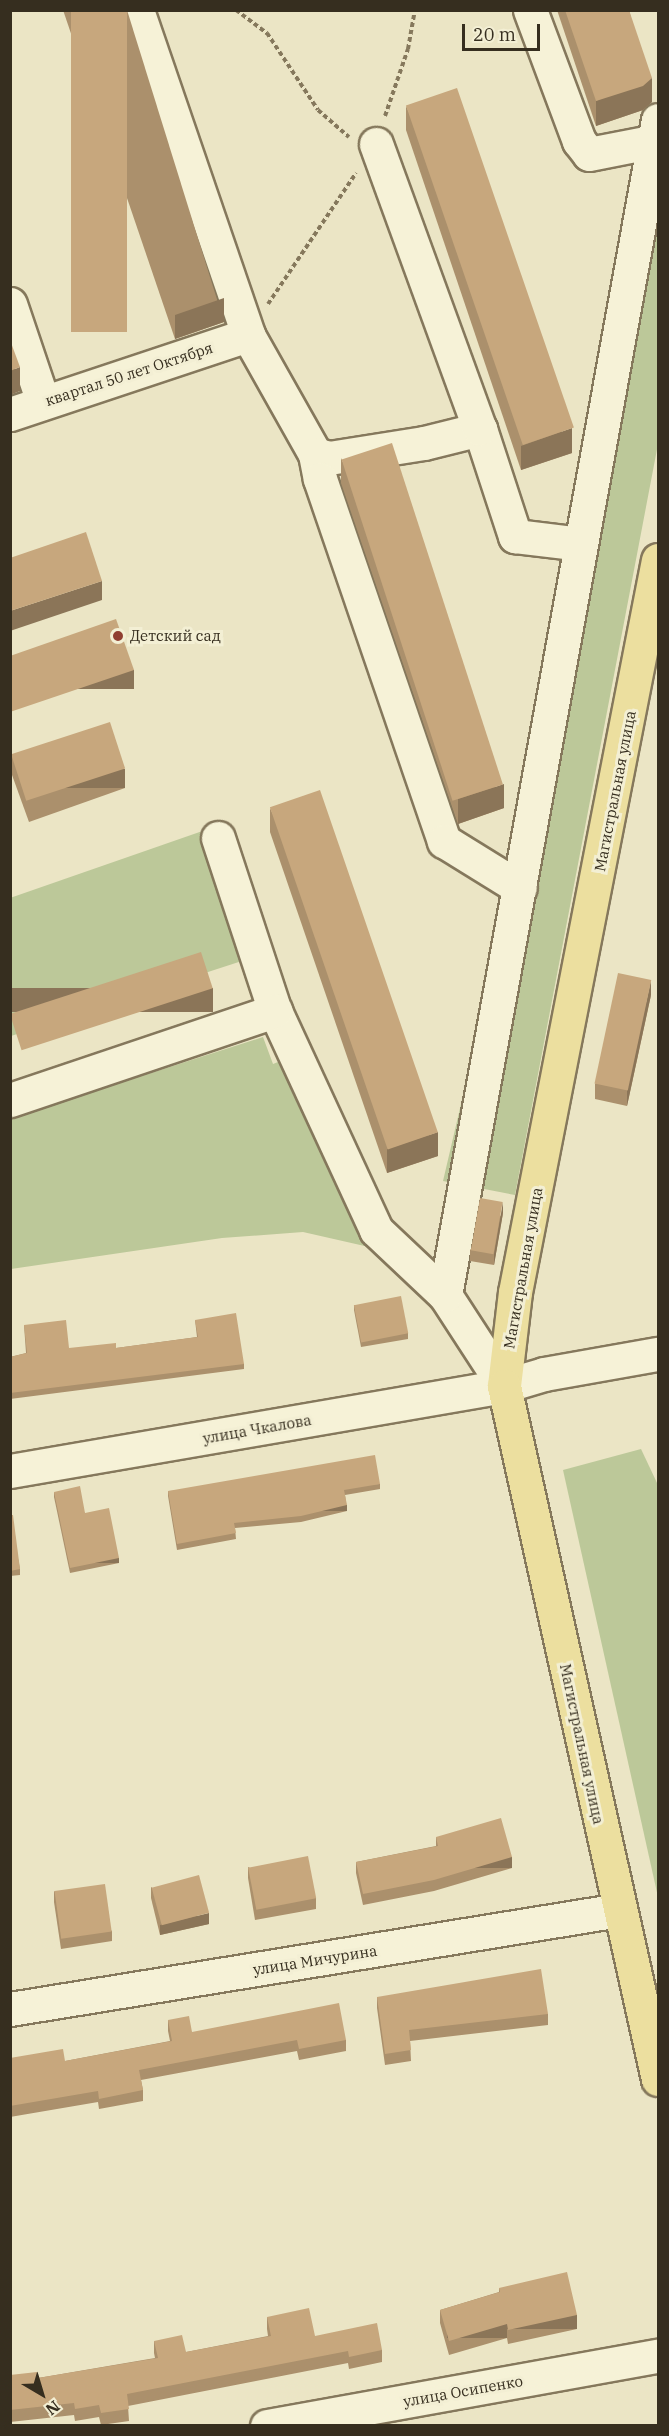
<!DOCTYPE html>
<html>
<head>
<meta charset="utf-8">
<style>
  body { margin:0 }
  #map { position:relative; width:669px; height:2436px; overflow:hidden; background:#ebe5c5; font-family:"IBM Plex Serif",serif }
  div>[style] { position:absolute }
  .green>* { inset:0; background:#bcc899 }
  .path>* { height:4px; margin-top:-2px; transform-origin:0; background:repeating-linear-gradient(90deg,#85785c 0 4.5px,transparent 0 7.5px) }
  .roads { filter:drop-shadow(2px 0 #85785c) drop-shadow(-2px 0 #85785c) drop-shadow(0 2px #85785c) drop-shadow(0 -2px #85785c) }
  .minor>* { height:33px; margin:-16.5px; padding:0 16.5px; transform-origin:16.5px; border-radius:16.5px; background:#f6f2d7 }
  .major>* { height:33px; margin:-16.5px; padding:0 16.5px; transform-origin:16.5px; border-radius:16.5px; background:#ecdf9f }
  .wall>* { inset:0; background:#ab906c }
  .shaded-wall>* { inset:0; background:#8b7558; transform-origin:0 0 }
  .building>* { inset:0; background:#c7a77d; transform-origin:0 0 }
  .dots>* { width:16px; height:16px; translate:-50% -50%; box-sizing:border-box; border:3px solid #f3efd4; border-radius:50% }
  span { translate:-50% -50%; white-space:nowrap; text-align:center; line-height:1.15; -webkit-text-stroke:6px #f3efd4; paint-order:stroke }
  .street-label { font-size:15px; color:#362e1f }
  .poi-label { font-size:15px; color:#362e1f }
  .left { translate:0 -50%; text-align:left }
  .frame { position:absolute; inset:0; border:12px solid #362e1f; pointer-events:none }
  .north { position:absolute; left:12px; top:2364px; width:60px; height:60px; -webkit-text-stroke:4px #f3efd4; paint-order:stroke; rotate:142deg; font-size:16px; font-weight:700; line-height:24px; text-align:center; color:#362e1f }
  .north::after { content:''; display:block; margin:auto; width:21px; height:27px; background:#362e1f; clip-path:polygon(50% 0,100% 100%,50% 72%,0 100%) }
  .scale { position:absolute; left:462px; top:24px; width:78px; height:27px; box-sizing:border-box; border:3px solid #362e1f; border-top:0; padding-left:8px; font-size:18px; line-height:21px; white-space:nowrap; color:#362e1f; -webkit-text-stroke:4px #f3efd4; paint-order:stroke }
</style>
</head>
<body>
<div id="map">
  <div class="green">
    <i style="clip-path:polygon(658px 162px,658px 444px,515px 1195px,443px 1181px,504px 920px)"></i>
    <i style="clip-path:polygon(214px 827px,248px 959px,11px 1036px,10px 898px)"></i>
    <i style="clip-path:polygon(263px 1037px,273px 1064px,283px 1060px,391px 1252px,303px 1232px,222px 1238px,11px 1269px,11px 1118px)"></i>
    <i style="clip-path:polygon(641px 1449px,658px 1485px,658px 1897px,563px 1470px)"></i>
  </div>
  <div class="path">
    <i style="left:236px;top:10px;width:39px;rotate:37deg"></i>
    <i style="left:267px;top:33px;width:92px;rotate:56.5deg"></i>
    <i style="left:318px;top:110px;width:41px;rotate:41.1deg"></i>
    <i style="left:385px;top:116px;width:71px;rotate:-71.1deg"></i>
    <i style="left:408px;top:49px;width:40px;rotate:-80deg"></i>
    <i style="left:268px;top:304px;width:158px;rotate:-56.1deg"></i>
  </div>
  <div class="roads">
    <div class="minor">
      <i style="left:137px;top:10px;width:343px;rotate:71.1deg"></i>
      <i style="left:248px;top:335px;width:137px;rotate:60.6deg"></i>
      <i style="left:315px;top:454px;width:15px;rotate:16deg"></i>
      <i style="left:329px;top:458px;width:96px;rotate:-9deg"></i>
      <i style="left:424px;top:443px;width:58px;rotate:-14deg"></i>
      <i style="left:480px;top:429px;width:113px;rotate:71.9deg"></i>
      <i style="left:515px;top:536px;width:66px;rotate:6.9deg"></i>
      <i style="left:530px;top:10px;width:140px;rotate:69.5deg"></i>
      <i style="left:579px;top:141px;width:16px;rotate:52deg"></i>
      <i style="left:589px;top:154px;width:67px;rotate:-11.1deg"></i>
      <i style="left:655px;top:141px;width:4px;rotate:45deg"></i>
      <i style="left:376px;top:144px;width:303px;rotate:70deg"></i>
      <i style="left:10px;top:304px;width:103px;rotate:71.4deg"></i>
      <i style="left:10px;top:414px;width:251px;rotate:-18.4deg"></i>
      <i style="left:315px;top:454px;width:25px;rotate:79deg"></i>
      <i style="left:320px;top:479px;width:383px;rotate:71.1deg"></i>
      <i style="left:444px;top:841px;width:89px;rotate:31.7deg"></i>
      <i style="left:218px;top:838px;width:182px;rotate:71.8deg"></i>
      <i style="left:275px;top:1011px;width:241px;rotate:65.2deg"></i>
      <i style="left:376px;top:1230px;width:95px;rotate:43.3deg"></i>
      <i style="left:445px;top:1295px;width:108px;rotate:57deg"></i>
      <i style="left:10px;top:1100px;width:280px;rotate:-18.6deg"></i>
      <i style="left:445px;top:1295px;width:1194px;rotate:-79.73deg"></i>
      <i style="left:10px;top:1471px;width:501px;rotate:-9.76deg"></i>
      <i style="left:504px;top:1386px;width:42px;rotate:-16.7deg"></i>
      <i style="left:544px;top:1374px;width:116px;rotate:-10deg"></i>
      <i style="left:10px;top:2009px;width:617px;rotate:-9.23deg"></i>
      <i style="left:267px;top:2426px;width:397px;rotate:-10.2deg"></i>
    </div>
    <div class="major">
      <i style="left:658px;top:560px;width:746px;rotate:101.05deg"></i>
      <i style="left:515px;top:1292px;width:95px;rotate:96.7deg"></i>
      <i style="left:504px;top:1386px;width:710px;rotate:77.47deg"></i>
    </div>
  </div>
  <div class="wall">
    <i style="clip-path:polygon(63px 10px,127px 10px,224px 322px,175px 339px)"></i>
    <i style="clip-path:polygon(557px 10px,629px 10px,652px 102px,643px 110px,596px 126px)"></i>
    <i style="clip-path:polygon(406px 106px,572px 453px,521px 470px,406px 130px)"></i>
    <i style="clip-path:polygon(341px 458px,504px 808px,458px 824px,341px 483px)"></i>
    <i style="clip-path:polygon(12px 756px,125px 788px,29px 822px,12px 775px)"></i>
    <i style="clip-path:polygon(270px 808px,438px 1156px,387px 1173px,270px 832px)"></i>
    <i style="clip-path:polygon(651px 995px,627px 1106px,595px 1099px,595px 1084px)"></i>
    <i style="clip-path:polygon(503px 1213px,494px 1265px,470px 1261px,470px 1250px)"></i>
    <i style="clip-path:polygon(354px 1305px,408px 1333px,408px 1339px,361px 1347px,354px 1310px)"></i>
    <i style="clip-path:polygon(195px 1320px,244px 1364px,244px 1369px,10px 1399px,10px 1357px,26px 1353px,24px 1325px,69px 1348px,116px 1348px,197px 1337px)"></i>
    <i style="clip-path:polygon(380px 1484px,380px 1489px,345px 1495px,347px 1511px,301px 1522px,235px 1528px,236px 1539px,177px 1550px,168px 1496px,168px 1491px)"></i>
    <i style="clip-path:polygon(54px 1492px,85px 1513px,119px 1563px,70px 1573px,54px 1497px)"></i>
    <i style="clip-path:polygon(10px 1515px,20px 1569px,20px 1575px,10px 1576px)"></i>
    <i style="clip-path:polygon(436px 1837px,512px 1868px,434px 1891px,363px 1905px,356px 1873px,356px 1862px,436px 1846px)"></i>
    <i style="clip-path:polygon(248px 1867px,316px 1898px,316px 1909px,255px 1920px,248px 1878px)"></i>
    <i style="clip-path:polygon(151px 1887px,209px 1924px,160px 1935px,151px 1898px)"></i>
    <i style="clip-path:polygon(54px 1891px,112px 1931px,112px 1941px,61px 1949px,54px 1902px)"></i>
    <i style="clip-path:polygon(377px 1997px,548px 2014px,548px 2025px,410px 2041px,411px 2061px,385px 2065px,377px 2008px)"></i>
    <i style="clip-path:polygon(168px 2020px,192px 2032px,346px 2040px,346px 2051px,299px 2060px,297px 2051px,141px 2080px,143px 2090px,143px 2101px,99px 2109px,98px 2102px,10px 2117px,10px 2058px,65px 2061px,170px 2041px,168px 2031px)"></i>
    <i style="clip-path:polygon(499px 2288px,577px 2329px,508px 2344px,507px 2338px,449px 2355px,440px 2323px,440px 2310px,499px 2292px)"></i>
    <i style="clip-path:polygon(267px 2317px,315px 2336px,382px 2350px,382px 2362px,349px 2369px,348px 2363px,128px 2406px,129px 2421px,101px 2425px,99px 2417px,75px 2421px,74px 2415px,10px 2422px,10px 2375px,38px 2378px,155px 2358px,154px 2353px,154px 2341px,186px 2352px,268px 2336px,267px 2329px)"></i>
  </div>
  <div class="shaded-wall">
    <i style="clip-path:polygon(652px 78px,652px 102px,643px 110px,596px 126px,596px 101px)"></i>
    <i style="clip-path:polygon(224px 298px,224px 322px,175px 339px,175px 315px)"></i>
    <i style="clip-path:polygon(20px 367px,20px 391px,10px 395px,10px 371px)"></i>
    <i style="clip-path:polygon(572px 428px,572px 453px,521px 470px,521px 446px)"></i>
    <i style="clip-path:polygon(102px 581px,102px 600px,10px 631px,10px 611px)"></i>
    <i style="left:134px;top:670px;width:19px;height:131px;rotate:90deg"></i>
    <i style="left:125px;top:769px;width:19px;height:102px;rotate:90deg"></i>
    <i style="clip-path:polygon(504px 784px,504px 808px,458px 824px,458px 799px)"></i>
    <i style="clip-path:polygon(651px 980px,651px 995px,627px 1106px,627px 1090px)"></i>
    <i style="left:213px;top:988px;width:24px;height:214px;rotate:90deg"></i>
    <i style="clip-path:polygon(438px 1132px,438px 1156px,387px 1173px,387px 1149px)"></i>
    <i style="clip-path:polygon(503px 1202px,503px 1213px,494px 1265px,494px 1254px)"></i>
    <i style="left:347px;top:1505px;width:6px;height:47px;rotate:90deg"></i>
    <i style="left:119px;top:1558px;width:5px;height:50px;rotate:90deg"></i>
    <i style="left:512px;top:1857px;width:11px;height:81px;rotate:90deg"></i>
    <i style="clip-path:polygon(209px 1913px,209px 1924px,160px 1935px,160px 1925px)"></i>
    <i style="left:577px;top:2315px;width:14px;height:71px;rotate:90deg"></i>
    <i style="left:507px;top:2324px;width:14px;height:60px;rotate:90deg"></i>
  </div>
  <div class="building">
    <i style="left:71px;top:10px;width:56px;height:322px"></i>
    <i style="clip-path:polygon(565px 10px,629px 10px,652px 78px,643px 86px,596px 101px)"></i>
    <i style="left:457px;top:88px;width:359px;height:54px;rotate:71deg"></i>
    <i style="clip-path:polygon(10px 340px,20px 367px,10px 371px)"></i>
    <i style="left:392px;top:443px;width:359px;height:53px;rotate:72deg"></i>
    <i style="clip-path:polygon(86px 532px,102px 581px,10px 611px,10px 558px)"></i>
    <i style="clip-path:polygon(116px 619px,134px 670px,10px 712px,10px 656px)"></i>
    <i style="left:110px;top:722px;width:49px;height:104px;rotate:72deg"></i>
    <i style="left:320px;top:790px;width:362px;height:53px;rotate:71deg"></i>
    <i style="left:201px;top:952px;width:38px;height:201px;rotate:72deg"></i>
    <i style="left:618px;top:973px;width:34px;height:113px;rotate:12deg"></i>
    <i style="left:480px;top:1198px;width:23px;height:53px;rotate:10deg"></i>
    <i style="left:401px;top:1296px;width:38px;height:48px;rotate:79deg"></i>
    <i style="clip-path:polygon(236px 1313px,244px 1364px,10px 1393px,10px 1357px,27px 1353px,24px 1325px,66px 1320px,69px 1348px,116px 1343px,116px 1348px,198px 1337px,195px 1320px)"></i>
    <i style="clip-path:polygon(375px 1455px,380px 1484px,344px 1490px,347px 1505px,301px 1516px,234px 1523px,236px 1533px,177px 1544px,168px 1491px)"></i>
    <i style="clip-path:polygon(80px 1486px,85px 1513px,109px 1508px,119px 1558px,70px 1568px,54px 1492px)"></i>
    <i style="clip-path:polygon(10px 1515px,13px 1515px,20px 1569px,10px 1571px)"></i>
    <i style="clip-path:polygon(501px 1818px,512px 1857px,434px 1880px,363px 1894px,356px 1862px,438px 1846px,436px 1837px)"></i>
    <i style="left:308px;top:1856px;width:43px;height:61px;rotate:79deg"></i>
    <i style="left:199px;top:1875px;width:39px;height:49px;rotate:75deg"></i>
    <i style="left:105px;top:1884px;width:48px;height:51px;rotate:82deg"></i>
    <i style="clip-path:polygon(541px 1969px,548px 2014px,409px 2030px,411px 2050px,385px 2054px,377px 1997px)"></i>
    <i style="clip-path:polygon(339px 2003px,346px 2040px,299px 2049px,297px 2040px,139px 2070px,143px 2090px,99px 2099px,98px 2091px,10px 2106px,10px 2058px,63px 2049px,65px 2061px,172px 2041px,168px 2020px,189px 2016px,192px 2032px)"></i>
    <i style="clip-path:polygon(567px 2272px,577px 2315px,508px 2330px,507px 2324px,449px 2341px,440px 2310px,500px 2292px,499px 2288px)"></i>
    <i style="clip-path:polygon(309px 2308px,315px 2336px,377px 2323px,382px 2350px,349px 2357px,348px 2351px,127px 2394px,129px 2409px,101px 2413px,99px 2405px,75px 2409px,74px 2403px,10px 2410px,10px 2375px,37px 2372px,38px 2378px,158px 2358px,154px 2341px,182px 2335px,186px 2352px,271px 2336px,267px 2317px)"></i>
  </div>
  <div class="dots">
    <i style="left:118px;top:636px;background:#903e30"></i>
  </div>
  <div class="street-label">
    <span style="left:129px;top:374px;rotate:-18deg">квартал 50 лет Октября</span>
    <span style="left:615px;top:791px;rotate:-79deg">Магистральная улица</span>
    <span style="left:523px;top:1268px;rotate:-80deg">Магистральная улица</span>
    <span style="left:257px;top:1429px;rotate:-10deg">улица Чкалова</span>
    <span style="left:582px;top:1744px;rotate:78deg">Магистральная улица</span>
    <span style="left:315px;top:1960px;rotate:-9deg">улица Мичурина</span>
    <span style="left:463px;top:2391px;rotate:-10deg">улица Осипенко</span>
  </div>
  <div class="poi-label">
    <span class="left" style="left:130px;top:636px">Детский сад</span>
  </div>
  <div class="frame"></div>
  <div class="north">N</div>
  <div class="scale">20 m</div>
</div>
</body>
</html>
